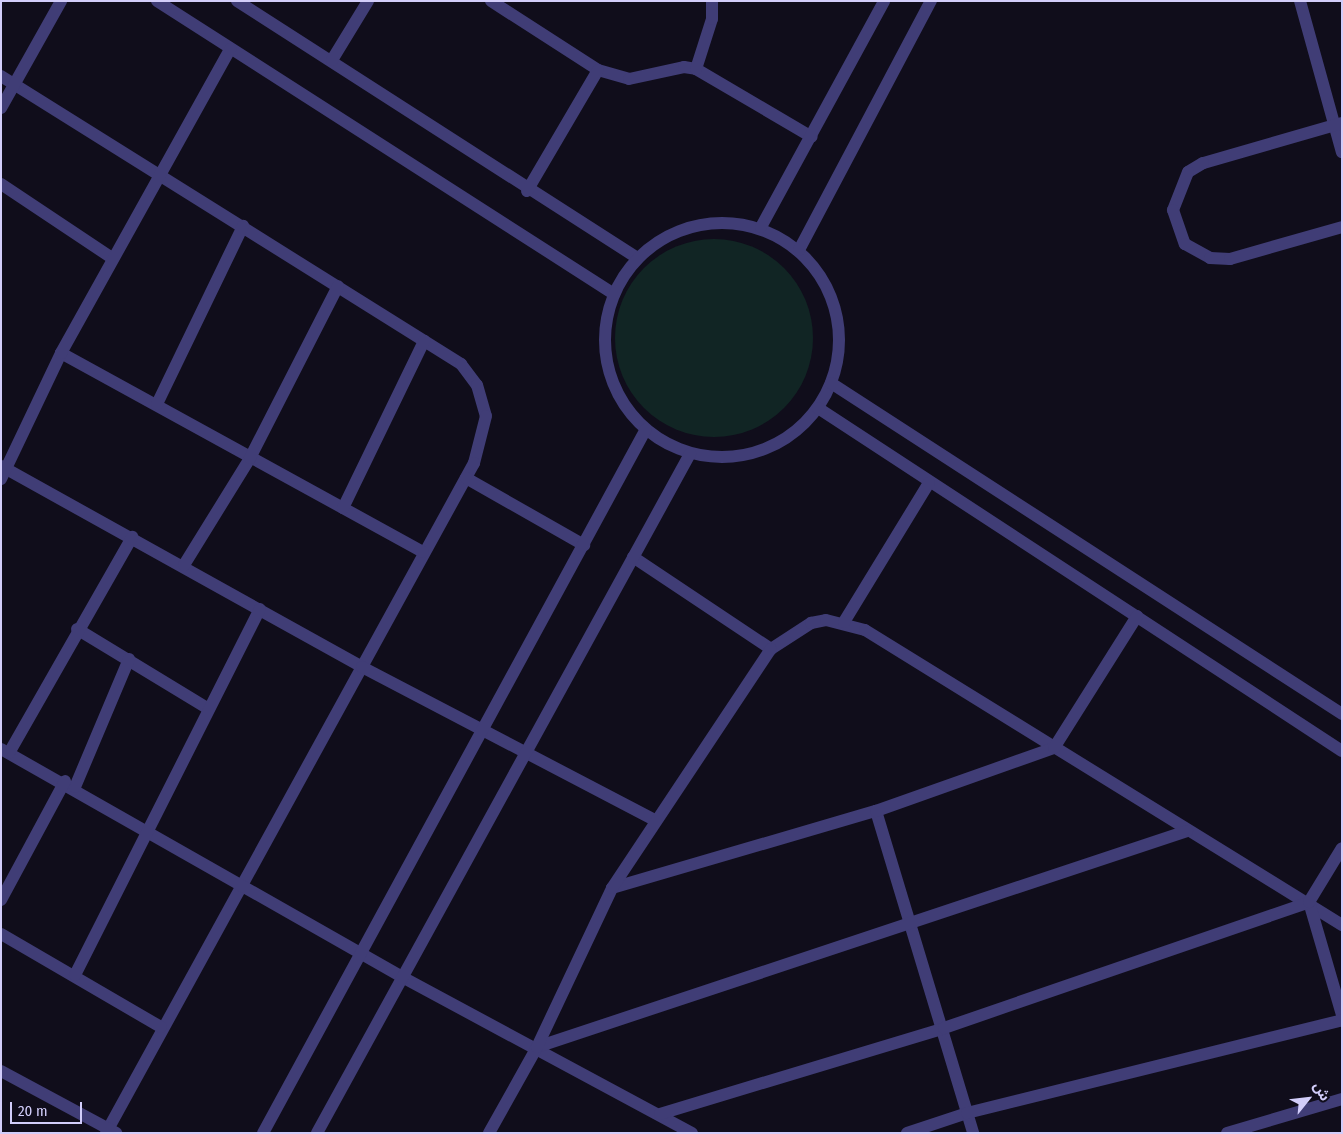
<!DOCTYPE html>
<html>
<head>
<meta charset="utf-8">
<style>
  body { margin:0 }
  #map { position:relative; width:1343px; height:1134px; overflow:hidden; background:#100d1b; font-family:"Fira Sans Condensed","Noto Sans Arabic",sans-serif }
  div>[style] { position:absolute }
  .green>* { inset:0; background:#112524 }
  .round { border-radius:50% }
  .minor>* { height:12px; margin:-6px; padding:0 6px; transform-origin:6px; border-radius:6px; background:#403d76 }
  .minor>.ring { margin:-6px; padding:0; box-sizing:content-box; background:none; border:12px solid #403d76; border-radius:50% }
  span { translate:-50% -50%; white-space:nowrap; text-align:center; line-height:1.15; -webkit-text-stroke:4.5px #100d1b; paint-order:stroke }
  .frame { position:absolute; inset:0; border:2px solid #d2cdfa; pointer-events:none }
  .north { position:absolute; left:1283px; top:1074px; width:50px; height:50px; -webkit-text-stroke:4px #100d1b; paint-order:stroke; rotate:61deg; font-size:14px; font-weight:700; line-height:20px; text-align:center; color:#d2cdfa }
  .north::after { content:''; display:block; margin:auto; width:18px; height:22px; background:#d2cdfa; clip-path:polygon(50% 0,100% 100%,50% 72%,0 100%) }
  .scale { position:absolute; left:10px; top:1102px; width:72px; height:22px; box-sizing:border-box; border:2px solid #d2cdfa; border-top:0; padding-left:6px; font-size:15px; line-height:18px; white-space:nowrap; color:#d2cdfa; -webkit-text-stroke:4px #100d1b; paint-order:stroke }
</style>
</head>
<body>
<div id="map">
  <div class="green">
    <i class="round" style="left:615px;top:239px;width:198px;height:198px"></i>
  </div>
  <div class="minor">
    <i style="left:157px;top:1px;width:543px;rotate:32.67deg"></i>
    <i style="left:237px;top:1px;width:476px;rotate:32.7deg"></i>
    <i style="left:491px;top:1px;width:127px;rotate:32.8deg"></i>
    <i style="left:598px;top:70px;width:32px;rotate:16deg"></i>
    <i style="left:629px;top:79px;width:56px;rotate:-12.3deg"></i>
    <i style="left:684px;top:67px;width:12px;rotate:9deg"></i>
    <i style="left:696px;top:69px;width:134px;rotate:30.4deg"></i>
    <i style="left:1300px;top:1px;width:157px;rotate:74.5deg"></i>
    <i style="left:332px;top:60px;width:69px;rotate:-58.6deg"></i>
    <i style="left:696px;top:69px;width:52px;rotate:-72.3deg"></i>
    <i style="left:712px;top:19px;width:18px;rotate:-90deg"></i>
    <i style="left:1px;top:76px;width:543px;rotate:32.05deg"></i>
    <i style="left:461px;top:364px;width:26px;rotate:53deg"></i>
    <i style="left:477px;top:385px;width:32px;rotate:74deg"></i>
    <i style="left:486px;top:416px;width:49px;rotate:104.3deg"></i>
    <i style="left:474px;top:463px;width:764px;rotate:118.78deg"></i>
    <i style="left:1px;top:108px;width:123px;rotate:-60.7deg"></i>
    <i style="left:1342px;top:123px;width:145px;rotate:163.9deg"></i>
    <i style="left:1203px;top:163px;width:17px;rotate:149deg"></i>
    <i style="left:1188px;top:172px;width:41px;rotate:111.5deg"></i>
    <i style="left:1173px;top:210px;width:36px;rotate:71deg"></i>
    <i style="left:1185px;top:244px;width:29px;rotate:29deg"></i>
    <i style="left:1210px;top:258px;width:20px;rotate:3deg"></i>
    <i style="left:1230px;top:259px;width:116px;rotate:-15.9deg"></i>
    <i style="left:1px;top:184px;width:133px;rotate:33.7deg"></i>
    <i style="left:527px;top:191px;width:140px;rotate:-59.6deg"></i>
    <i class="ring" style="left:605px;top:223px;width:222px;height:222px"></i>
    <i style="left:761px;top:227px;width:257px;rotate:-61.4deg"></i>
    <i style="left:799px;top:250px;width:282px;rotate:-62.1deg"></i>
    <i style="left:61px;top:353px;width:413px;rotate:28.8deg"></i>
    <i style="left:831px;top:383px;width:609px;rotate:32.93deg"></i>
    <i style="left:157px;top:404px;width:198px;rotate:-64.2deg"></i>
    <i style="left:818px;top:408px;width:626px;rotate:33.21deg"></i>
    <i style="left:1px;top:466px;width:413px;rotate:29.1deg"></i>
    <i style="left:362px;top:667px;width:331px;rotate:27.6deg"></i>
    <i style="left:466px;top:478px;width:136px;rotate:29.6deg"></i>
    <i style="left:1px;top:479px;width:140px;rotate:-64.5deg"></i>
    <i style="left:61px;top:353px;width:348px;rotate:-60.9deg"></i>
    <i style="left:343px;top:508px;width:186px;rotate:-64.1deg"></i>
    <i style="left:633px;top:557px;width:166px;rotate:33.7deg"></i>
    <i style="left:771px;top:649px;width:48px;rotate:-33deg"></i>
    <i style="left:811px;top:623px;width:15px;rotate:-11deg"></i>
    <i style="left:826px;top:620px;width:40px;rotate:14.4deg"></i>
    <i style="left:865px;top:630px;width:561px;rotate:31.73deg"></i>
    <i style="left:184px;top:565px;width:126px;rotate:-58.3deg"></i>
    <i style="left:250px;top:458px;width:193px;rotate:-62.9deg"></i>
    <i style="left:844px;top:622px;width:163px;rotate:-58.6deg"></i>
    <i style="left:77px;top:629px;width:152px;rotate:31.3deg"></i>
    <i style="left:1px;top:749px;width:464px;rotate:29.6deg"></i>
    <i style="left:404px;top:978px;width:327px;rotate:28.3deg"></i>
    <i style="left:9px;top:753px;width:249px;rotate:-60.3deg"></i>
    <i style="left:75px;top:787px;width:139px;rotate:-67.1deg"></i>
    <i style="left:876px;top:811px;width:336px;rotate:73.2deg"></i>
    <i style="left:612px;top:888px;width:275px;rotate:-16.3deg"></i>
    <i style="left:876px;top:811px;width:189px;rotate:-19.5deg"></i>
    <i style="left:1054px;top:748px;width:156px;rotate:-57.8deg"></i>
    <i style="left:1px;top:900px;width:135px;rotate:-61.7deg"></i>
    <i style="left:1309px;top:902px;width:118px;rotate:73.7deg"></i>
    <i style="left:1px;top:934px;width:185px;rotate:30.2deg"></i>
    <i style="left:75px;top:975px;width:410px;rotate:-63.2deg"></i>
    <i style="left:537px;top:1047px;width:685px;rotate:-18.38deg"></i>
    <i style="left:1px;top:1071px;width:131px;rotate:28.3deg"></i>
    <i style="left:660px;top:1114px;width:297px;rotate:-16.8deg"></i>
    <i style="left:944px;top:1028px;width:386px;rotate:-19deg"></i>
    <i style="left:1309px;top:902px;width:63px;rotate:-58.6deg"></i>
    <i style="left:263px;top:1133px;width:801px;rotate:-61.45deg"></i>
    <i style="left:317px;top:1133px;width:775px;rotate:-61.22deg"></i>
    <i style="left:489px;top:1133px;width:98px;rotate:-60.8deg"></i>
    <i style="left:537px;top:1047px;width:176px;rotate:-64.7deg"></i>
    <i style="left:612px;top:888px;width:287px;rotate:-56.4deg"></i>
    <i style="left:907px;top:1133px;width:63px;rotate:-18.4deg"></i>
    <i style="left:967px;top:1113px;width:386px;rotate:-13.9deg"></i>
    <i style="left:1227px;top:1133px;width:120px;rotate:-16.5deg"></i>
  </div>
  <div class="frame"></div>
  <div class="north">ش</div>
  <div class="scale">20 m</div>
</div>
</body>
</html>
